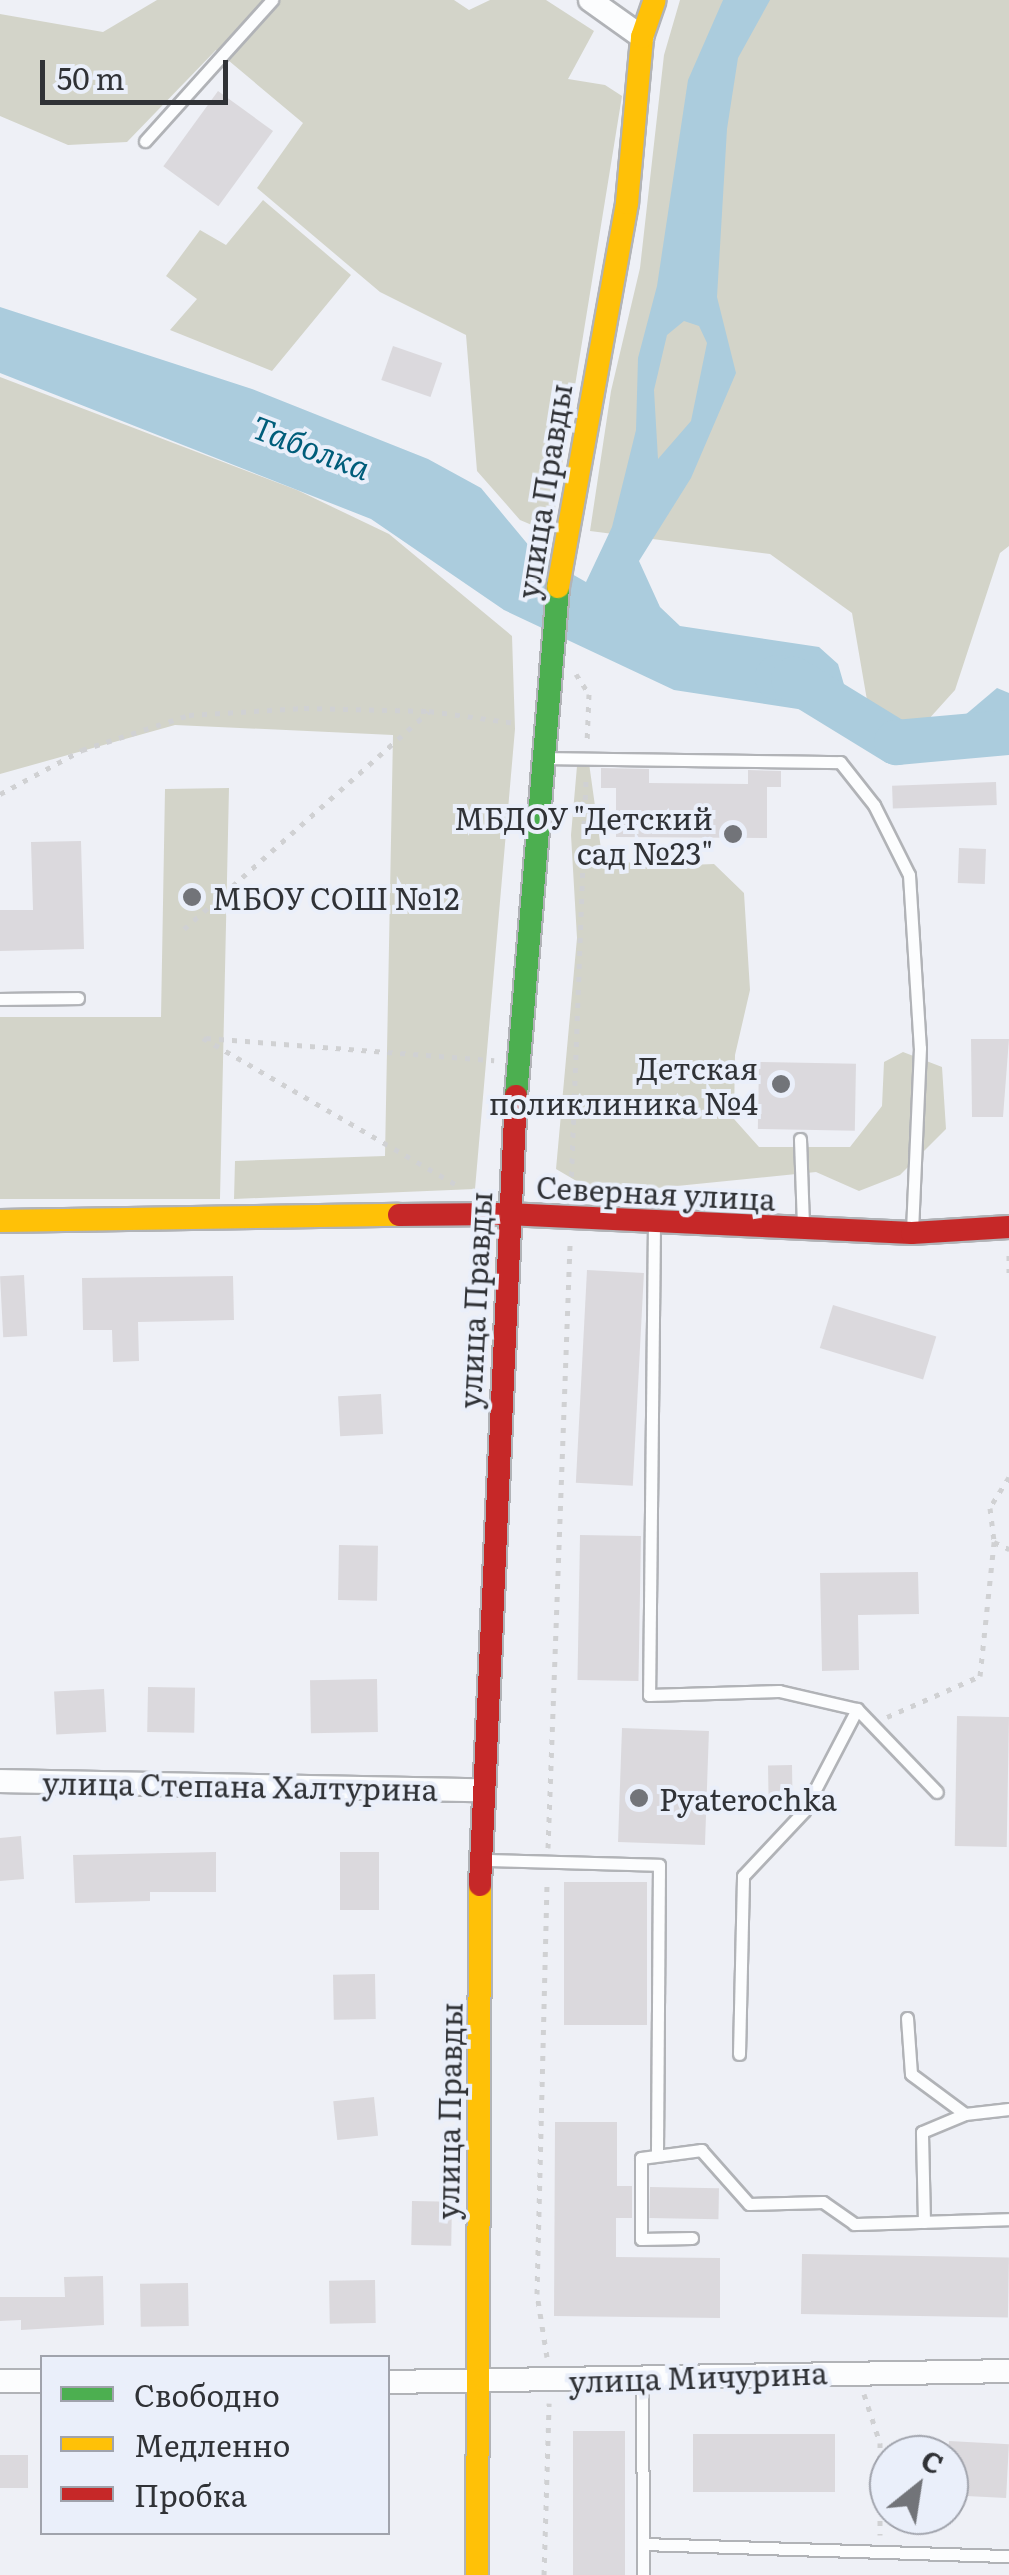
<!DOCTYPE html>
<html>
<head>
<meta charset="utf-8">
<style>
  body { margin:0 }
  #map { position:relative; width:1009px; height:2575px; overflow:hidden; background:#eef0f6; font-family:Literata,serif }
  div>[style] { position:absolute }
  .green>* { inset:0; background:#d3d4c9 }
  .water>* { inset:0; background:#abccdd }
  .river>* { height:45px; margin:-22.5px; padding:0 22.5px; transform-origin:22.5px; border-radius:22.5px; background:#abccdd }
  .building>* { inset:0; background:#dbd9dd; transform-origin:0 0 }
  .path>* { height:5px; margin-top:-2.5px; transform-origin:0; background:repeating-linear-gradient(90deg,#d0d1d3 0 5px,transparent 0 13px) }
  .roads { filter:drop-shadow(2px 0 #b1b3b7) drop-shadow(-2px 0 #b1b3b7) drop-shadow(0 2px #b1b3b7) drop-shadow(0 -2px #b1b3b7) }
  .lane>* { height:11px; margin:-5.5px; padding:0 5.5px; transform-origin:5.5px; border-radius:5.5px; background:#fcfdfe }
  .street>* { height:22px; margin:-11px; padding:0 11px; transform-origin:11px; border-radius:11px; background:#fcfdfe }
  .fast>* { height:22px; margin:-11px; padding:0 11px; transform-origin:11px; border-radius:11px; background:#4caf50 }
  .slow>* { height:22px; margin:-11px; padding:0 11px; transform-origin:11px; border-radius:11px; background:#ffc107 }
  .jam>* { height:22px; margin:-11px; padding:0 11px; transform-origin:11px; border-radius:11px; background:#c62828 }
  .dots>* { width:28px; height:28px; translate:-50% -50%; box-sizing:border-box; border:5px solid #eaeffa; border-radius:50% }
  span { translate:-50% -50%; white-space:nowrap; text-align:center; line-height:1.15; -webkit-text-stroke:8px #eaeffa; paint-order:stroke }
  .street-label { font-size:30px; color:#303236 }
  .poi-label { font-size:30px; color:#303236 }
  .right { translate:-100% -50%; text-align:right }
  .left { translate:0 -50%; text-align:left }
  .water-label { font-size:32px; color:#005d7a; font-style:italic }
  .legend { position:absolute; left:40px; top:2355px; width:350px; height:180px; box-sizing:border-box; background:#eaeffa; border:2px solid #a0a3ac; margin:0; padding:12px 18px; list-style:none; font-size:30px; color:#303236 }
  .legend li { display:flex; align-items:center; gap:20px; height:50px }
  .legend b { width:50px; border:2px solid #a0a3ac }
  .north { position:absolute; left:869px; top:2435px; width:100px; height:100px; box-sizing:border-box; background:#eaeffa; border:2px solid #a0a3ac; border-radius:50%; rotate:30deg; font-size:28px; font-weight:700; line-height:40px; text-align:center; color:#303236 }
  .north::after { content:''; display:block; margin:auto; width:35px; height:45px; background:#727479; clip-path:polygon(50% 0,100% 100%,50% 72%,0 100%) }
  .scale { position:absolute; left:40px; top:60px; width:188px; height:45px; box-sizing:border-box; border:5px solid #303236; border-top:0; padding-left:12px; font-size:30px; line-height:35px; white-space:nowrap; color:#303236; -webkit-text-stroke:8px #eaeffa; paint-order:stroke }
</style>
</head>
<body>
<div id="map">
  <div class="green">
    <i style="clip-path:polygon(157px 0,454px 0,469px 10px,490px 0,546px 0,594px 31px,568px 79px,605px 85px,622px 96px,554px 515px,539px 528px,520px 520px,477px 471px,466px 335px,380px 292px,257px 188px,303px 123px,216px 50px,127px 142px,68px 145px,0 116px,0 14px,103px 32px)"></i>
    <i style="clip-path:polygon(680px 0,1009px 0,1009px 546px,1000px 553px,955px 690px,918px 731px,868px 706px,852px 613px,770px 554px,590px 531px,611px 391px,640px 268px,664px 55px)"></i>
    <i style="clip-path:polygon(263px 200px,351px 275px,272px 371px,170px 330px,197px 299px,166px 276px,200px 230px,226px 245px)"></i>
    <i style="clip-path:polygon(0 377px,297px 490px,389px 534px,512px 636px,515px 729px,475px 1189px,234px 1199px,235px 1161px,385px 1156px,393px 735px,175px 725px,0 774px)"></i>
    <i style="clip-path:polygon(589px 763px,601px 849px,639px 867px,714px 864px,744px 893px,750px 990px,735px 1055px,734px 1119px,759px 1147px,850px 1147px,882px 1106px,884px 1062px,903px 1052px,942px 1067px,946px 1129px,900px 1175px,859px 1191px,816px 1172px,647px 1189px,585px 1186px,556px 1169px,577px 938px,571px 835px,577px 766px)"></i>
    <i style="clip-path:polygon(229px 788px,220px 1199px,0 1199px,0 1017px,161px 1017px,165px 789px)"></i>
  </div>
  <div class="water">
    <i style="clip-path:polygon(evenodd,723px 0,770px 0,738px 58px,727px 129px,717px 297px,736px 373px,691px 478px,639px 561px,660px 607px,680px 626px,819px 647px,838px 664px,845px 688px,824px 713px,674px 690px,504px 610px,371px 519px,0 373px,0 307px,252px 389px,428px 459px,481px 488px,535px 553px,586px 582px,612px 527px,636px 430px,638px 358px,657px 286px,688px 80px,723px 0,684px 321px,699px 326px,707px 343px,691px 421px,658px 459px,654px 390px,667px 335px,684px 321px)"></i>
    <i style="clip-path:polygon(997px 688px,1009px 693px,1009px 741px,953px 746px,945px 732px)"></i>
  </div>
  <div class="river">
    <i style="left:777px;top:677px;width:16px;rotate:7deg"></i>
    <i style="left:793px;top:679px;width:121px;rotate:31.5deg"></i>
    <i style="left:896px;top:742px;width:113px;rotate:-5.1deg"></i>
  </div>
  <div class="building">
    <i style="left:218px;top:91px;width:68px;height:93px;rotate:36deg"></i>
    <i style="left:393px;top:346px;width:52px;height:36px;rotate:19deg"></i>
    <i style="clip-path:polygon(601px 768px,649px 769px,649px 783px,748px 784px,748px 770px,781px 771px,781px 787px,767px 787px,767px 838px,616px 837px,616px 788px,601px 788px)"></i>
    <i style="left:996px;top:782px;width:23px;height:104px;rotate:88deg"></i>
    <i style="clip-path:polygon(81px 841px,84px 949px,0 951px,0 910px,33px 910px,31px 842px)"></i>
    <i style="left:959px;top:848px;width:27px;height:35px;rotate:2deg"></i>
    <i style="clip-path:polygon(971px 1039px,1009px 1039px,1003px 1117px,972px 1117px)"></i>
    <i style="left:759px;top:1062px;width:97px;height:67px;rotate:1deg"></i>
    <i style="left:587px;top:1270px;width:57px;height:213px;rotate:3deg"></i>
    <i style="left:24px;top:1275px;width:61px;height:24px;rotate:87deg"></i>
    <i style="clip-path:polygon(233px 1276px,234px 1320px,138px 1322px,139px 1361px,113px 1362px,112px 1330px,83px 1330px,82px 1278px)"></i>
    <i style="left:833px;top:1305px;width:108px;height:45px;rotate:17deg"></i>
    <i style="left:381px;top:1394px;width:40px;height:43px;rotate:87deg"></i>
    <i style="left:580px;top:1535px;width:61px;height:145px;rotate:1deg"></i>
    <i style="left:339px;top:1545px;width:39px;height:55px;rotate:1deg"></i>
    <i style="clip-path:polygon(918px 1572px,919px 1614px,858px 1615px,859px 1670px,822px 1671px,820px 1573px)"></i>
    <i style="left:377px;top:1679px;width:53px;height:67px;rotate:89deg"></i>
    <i style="left:148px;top:1687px;width:47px;height:45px;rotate:1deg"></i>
    <i style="left:104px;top:1689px;width:43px;height:50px;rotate:87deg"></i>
    <i style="left:957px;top:1716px;width:52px;height:130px;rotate:1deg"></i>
    <i style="left:622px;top:1728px;width:87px;height:114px;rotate:2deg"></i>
    <i style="left:792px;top:1765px;width:42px;height:24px;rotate:89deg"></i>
    <i style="clip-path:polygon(21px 1836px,24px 1879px,0 1881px,0 1838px)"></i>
    <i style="clip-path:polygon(216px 1852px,216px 1892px,150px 1892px,150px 1901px,75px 1903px,73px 1855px)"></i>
    <i style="left:379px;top:1852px;width:58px;height:39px;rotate:90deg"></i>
    <i style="left:564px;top:1882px;width:83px;height:143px"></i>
    <i style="left:375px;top:1974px;width:45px;height:42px;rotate:89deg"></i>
    <i style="left:374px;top:2097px;width:39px;height:41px;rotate:84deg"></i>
    <i style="clip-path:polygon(555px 2122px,617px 2122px,617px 2186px,632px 2186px,632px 2218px,616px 2218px,616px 2257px,720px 2258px,720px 2318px,554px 2316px)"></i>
    <i style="left:650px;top:2187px;width:69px;height:31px;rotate:1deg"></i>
    <i style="left:412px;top:2201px;width:40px;height:44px;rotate:1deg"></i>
    <i style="left:802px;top:2254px;width:207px;height:60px;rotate:1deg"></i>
    <i style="clip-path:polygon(103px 2276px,104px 2325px,21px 2330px,21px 2320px,0 2321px,0 2297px,65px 2297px,64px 2277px)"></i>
    <i style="left:375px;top:2280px;width:43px;height:46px;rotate:89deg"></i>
    <i style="left:188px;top:2283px;width:43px;height:48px;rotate:89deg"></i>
    <i style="left:625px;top:2431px;width:144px;height:52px;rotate:90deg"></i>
    <i style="left:693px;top:2434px;width:142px;height:58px"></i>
    <i style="left:949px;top:2441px;width:60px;height:54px;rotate:3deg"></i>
    <i style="left:0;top:2455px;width:28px;height:33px"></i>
  </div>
  <div class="path">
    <i style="left:576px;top:674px;width:24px;rotate:57deg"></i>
    <i style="left:589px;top:694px;width:50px;rotate:92.3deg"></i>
    <i style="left:0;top:794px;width:93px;rotate:-28.2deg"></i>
    <i style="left:82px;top:750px;width:113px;rotate:-18.1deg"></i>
    <i style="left:189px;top:715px;width:115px;rotate:-3.5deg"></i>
    <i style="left:304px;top:708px;width:125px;rotate:1.4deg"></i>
    <i style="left:429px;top:711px;width:88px;rotate:7.9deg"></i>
    <i style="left:184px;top:929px;width:327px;rotate:-41.6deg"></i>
    <i style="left:203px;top:1038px;width:297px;rotate:30.1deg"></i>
    <i style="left:206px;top:1038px;width:289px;rotate:4.4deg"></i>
    <i style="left:571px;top:1189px;width:414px;rotate:-87.9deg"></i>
    <i style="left:1009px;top:1255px;width:23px;rotate:90deg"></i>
    <i style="left:1009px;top:1477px;width:36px;rotate:122deg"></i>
    <i style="left:990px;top:1508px;width:34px;rotate:83deg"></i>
    <i style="left:994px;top:1542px;width:17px;rotate:25deg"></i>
    <i style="left:887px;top:1717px;width:102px;rotate:-23.8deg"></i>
    <i style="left:980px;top:1676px;width:135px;rotate:-84deg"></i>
    <i style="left:548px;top:1848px;width:603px;rotate:-87.91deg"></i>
    <i style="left:547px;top:2357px;width:64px;rotate:-99deg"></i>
    <i style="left:537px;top:2294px;width:415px;rotate:-88.6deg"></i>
    <i style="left:864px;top:2394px;width:52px;rotate:71.9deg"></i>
    <i style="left:880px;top:2443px;width:92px;rotate:90deg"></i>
    <i style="left:544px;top:2575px;width:172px;rotate:-88.3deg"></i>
  </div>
  <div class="roads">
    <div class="lane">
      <i style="left:145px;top:141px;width:190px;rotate:-48deg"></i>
      <i style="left:546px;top:758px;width:294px;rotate:0.8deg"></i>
      <i style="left:840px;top:762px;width:55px;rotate:51.7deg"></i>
      <i style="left:874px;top:805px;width:78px;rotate:63.4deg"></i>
      <i style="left:909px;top:875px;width:173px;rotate:86.4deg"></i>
      <i style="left:920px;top:1048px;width:180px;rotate:92.5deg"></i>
      <i style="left:0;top:999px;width:78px;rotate:-0.7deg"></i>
      <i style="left:800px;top:1139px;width:86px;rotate:88deg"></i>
      <i style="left:654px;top:1224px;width:471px;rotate:90.6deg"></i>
      <i style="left:649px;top:1695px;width:130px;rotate:-1.8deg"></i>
      <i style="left:779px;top:1691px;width:80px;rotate:13deg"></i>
      <i style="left:857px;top:1709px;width:115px;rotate:46.1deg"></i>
      <i style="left:485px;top:1860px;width:174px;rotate:1.6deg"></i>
      <i style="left:659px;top:1865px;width:290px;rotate:90.4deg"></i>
      <i style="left:907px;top:2018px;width:56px;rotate:85.9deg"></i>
      <i style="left:911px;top:2074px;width:67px;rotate:36.5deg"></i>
      <i style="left:965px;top:2114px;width:44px;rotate:-6.5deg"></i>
      <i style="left:739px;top:2054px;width:178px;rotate:-88.7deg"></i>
      <i style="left:743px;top:1876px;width:89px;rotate:-46.8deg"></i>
      <i style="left:804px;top:1811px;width:115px;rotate:-62.5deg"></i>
      <i style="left:924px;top:2222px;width:90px;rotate:-91.3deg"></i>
      <i style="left:922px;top:2132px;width:47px;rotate:-22.7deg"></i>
      <i style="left:692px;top:2238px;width:51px;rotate:178.9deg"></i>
      <i style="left:641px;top:2239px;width:81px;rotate:-90deg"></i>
      <i style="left:641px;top:2158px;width:61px;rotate:-7.6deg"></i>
      <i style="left:701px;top:2150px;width:72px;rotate:48.4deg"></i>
      <i style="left:749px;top:2204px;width:74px;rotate:-1.5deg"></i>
      <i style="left:823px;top:2202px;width:38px;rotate:35deg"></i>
      <i style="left:854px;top:2224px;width:155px;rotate:-1.8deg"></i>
      <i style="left:642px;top:2375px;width:200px;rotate:89.7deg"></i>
      <i style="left:643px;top:2544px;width:366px;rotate:1.9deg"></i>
    </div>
    <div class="street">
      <i style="left:590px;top:0;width:64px;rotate:35.4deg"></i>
      <i style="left:0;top:1781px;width:480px;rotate:1.1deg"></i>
      <i style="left:0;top:2381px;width:42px"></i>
      <i style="left:388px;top:2382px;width:621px;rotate:-1.01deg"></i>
    </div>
    <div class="fast">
      <i style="left:516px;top:1096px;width:511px;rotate:-85.28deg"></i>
    </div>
    <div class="slow">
      <i style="left:558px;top:587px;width:390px;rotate:-79.8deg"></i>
      <i style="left:627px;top:203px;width:167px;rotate:-84.8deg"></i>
      <i style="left:642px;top:37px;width:39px;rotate:-71deg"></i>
      <i style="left:0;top:1221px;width:399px;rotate:-0.9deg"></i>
      <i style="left:477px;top:2575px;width:690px;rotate:-89.75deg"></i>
    </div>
    <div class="jam">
      <i style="left:399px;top:1215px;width:108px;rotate:-0.5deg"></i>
      <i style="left:507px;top:1214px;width:405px;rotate:2.7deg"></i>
      <i style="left:912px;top:1233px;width:97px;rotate:-3.5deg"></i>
      <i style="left:480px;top:1885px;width:790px;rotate:-87.39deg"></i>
    </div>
  </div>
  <div class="dots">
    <i style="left:733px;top:834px;background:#727479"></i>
    <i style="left:192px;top:897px;background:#727479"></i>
    <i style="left:781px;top:1084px;background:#727479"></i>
    <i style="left:639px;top:1798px;background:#727479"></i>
  </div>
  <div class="street-label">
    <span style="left:543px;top:491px;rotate:-81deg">улица Правды</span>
    <span style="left:656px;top:1192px;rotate:3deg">Северная улица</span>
    <span style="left:474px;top:1300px;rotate:-87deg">улица Правды</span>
    <span style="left:240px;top:1785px;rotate:1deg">улица Степана Халтурина</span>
    <span style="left:448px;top:2111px;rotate:-89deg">улица Правды</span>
    <span style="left:698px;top:2376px;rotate:-2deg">улица Мичурина</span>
  </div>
  <div class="poi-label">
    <span class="right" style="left:713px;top:834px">МБДОУ "Детский<br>сад №23"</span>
    <span class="left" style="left:212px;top:897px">МБОУ СОШ №12</span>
    <span class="right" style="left:758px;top:1084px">Детская<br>поликлиника №4</span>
    <span class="left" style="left:659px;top:1798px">Pyaterochka</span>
  </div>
  <div class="water-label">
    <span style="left:312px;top:446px;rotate:21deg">Таболка</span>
  </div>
  <ul class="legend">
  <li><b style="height:12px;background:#4caf50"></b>Свободно</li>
  <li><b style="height:12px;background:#ffc107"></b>Медленно</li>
  <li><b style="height:12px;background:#c62828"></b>Пробка</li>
  </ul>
  <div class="north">С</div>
  <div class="scale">50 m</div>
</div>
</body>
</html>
